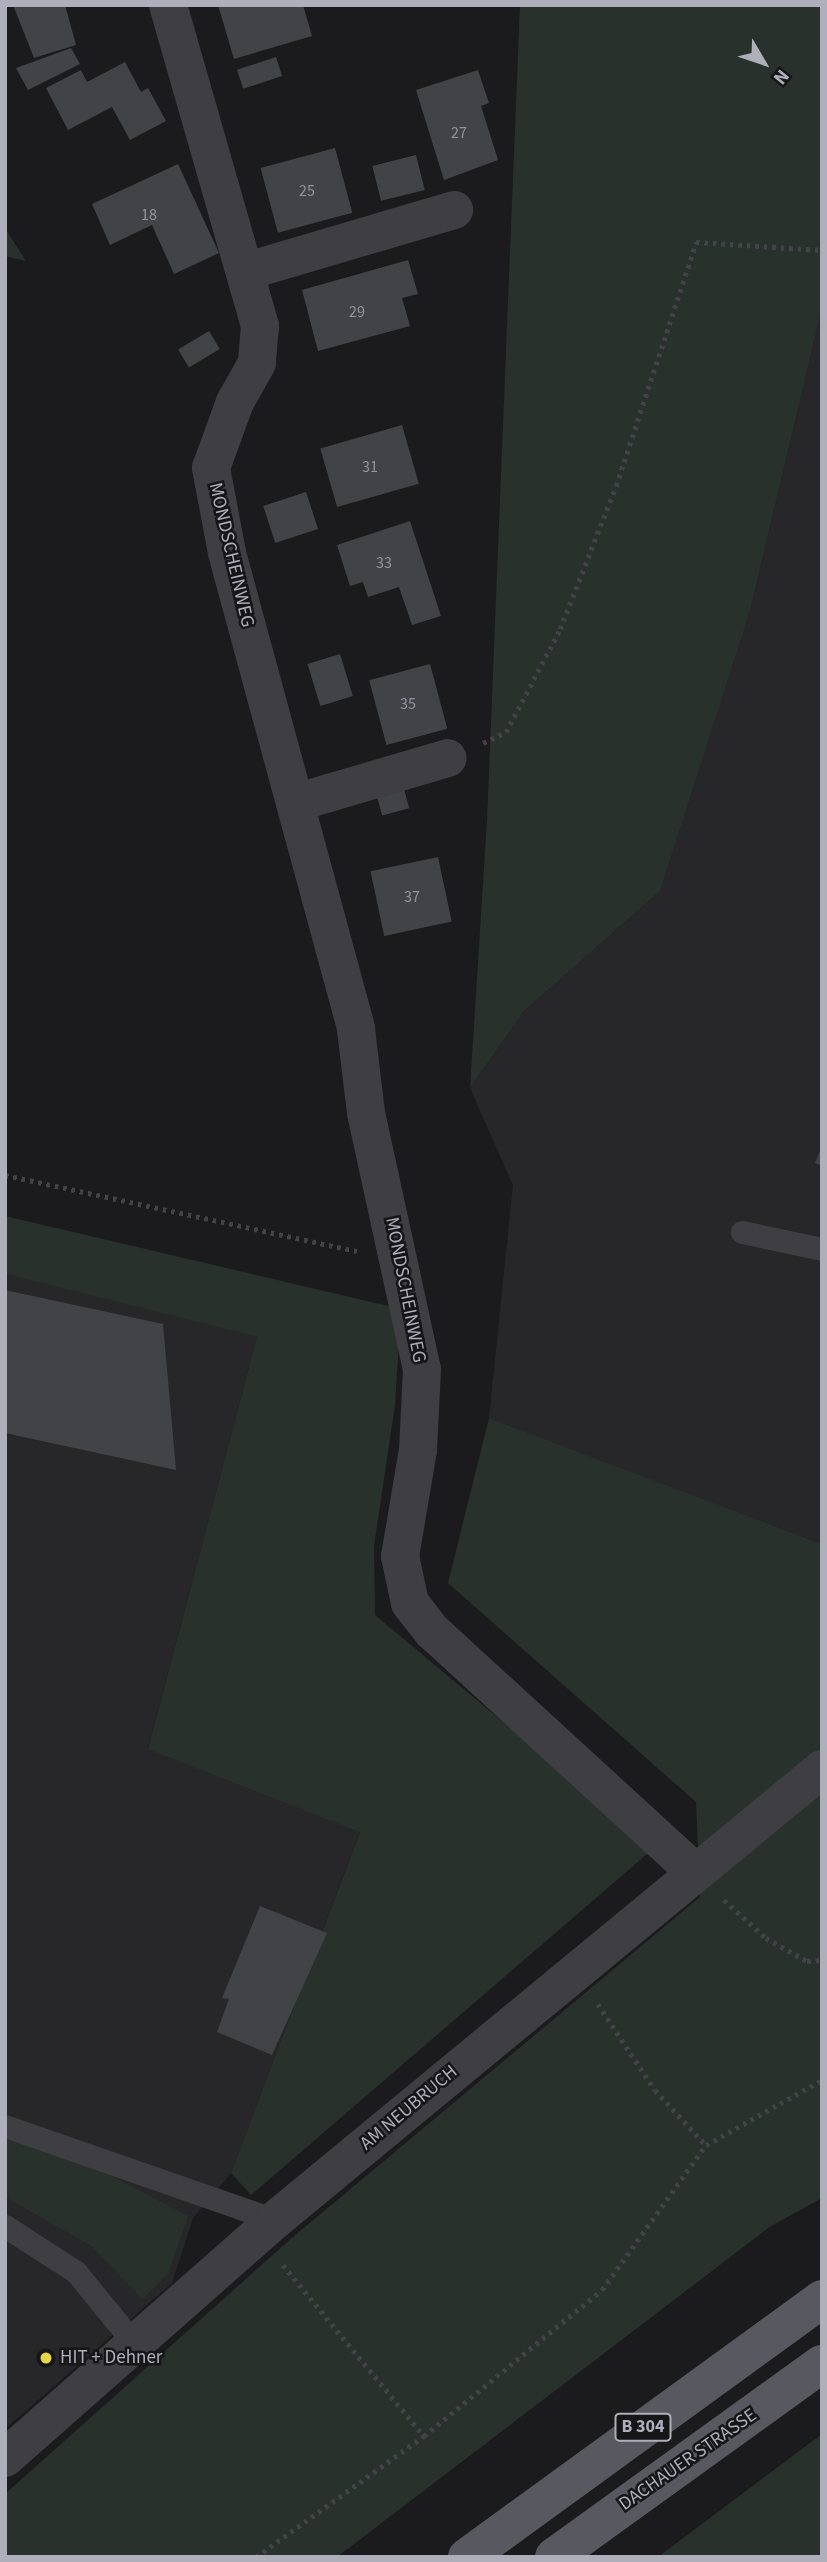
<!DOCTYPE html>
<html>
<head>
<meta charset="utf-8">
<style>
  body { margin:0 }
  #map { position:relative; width:827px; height:2562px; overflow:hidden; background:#1b1b1d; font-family:"Source Sans 3",sans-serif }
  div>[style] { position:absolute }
  .built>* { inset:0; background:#272729 }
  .green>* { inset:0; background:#29312c }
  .building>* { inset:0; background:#424346; transform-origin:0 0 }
  .path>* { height:4.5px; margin-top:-2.25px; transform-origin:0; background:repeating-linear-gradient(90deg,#424248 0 3.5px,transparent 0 8.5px) }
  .service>* { height:23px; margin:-11.5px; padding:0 11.5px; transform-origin:11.5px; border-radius:11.5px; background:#3e3e43 }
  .minor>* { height:38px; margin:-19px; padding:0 19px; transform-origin:19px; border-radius:19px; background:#3e3e43 }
  .primary>* { height:38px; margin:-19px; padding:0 19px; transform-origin:19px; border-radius:19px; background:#585860 }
  .dots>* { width:19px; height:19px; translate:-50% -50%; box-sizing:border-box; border:4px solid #161518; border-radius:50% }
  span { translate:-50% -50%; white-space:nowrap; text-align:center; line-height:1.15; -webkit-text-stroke:5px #161518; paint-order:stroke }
  .number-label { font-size:16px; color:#93949e }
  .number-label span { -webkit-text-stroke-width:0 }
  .shield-label span { padding:2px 5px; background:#161518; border:2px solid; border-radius:5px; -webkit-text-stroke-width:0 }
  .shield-label { font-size:18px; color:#aeafbb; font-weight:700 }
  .street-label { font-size:19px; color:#aeafbb }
  .poi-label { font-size:19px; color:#aeafbb }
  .left { translate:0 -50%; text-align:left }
  .frame { position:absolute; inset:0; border:7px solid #aeafbb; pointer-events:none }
  .north { position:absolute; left:729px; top:28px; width:70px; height:70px; -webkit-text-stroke:5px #161518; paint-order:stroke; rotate:129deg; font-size:19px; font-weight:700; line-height:28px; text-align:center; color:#aeafbb }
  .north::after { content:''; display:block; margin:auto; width:24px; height:32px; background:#aeafbb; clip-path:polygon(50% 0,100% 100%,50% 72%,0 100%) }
</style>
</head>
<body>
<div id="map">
  <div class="built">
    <i style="clip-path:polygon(822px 308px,822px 1544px,489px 1418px,513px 1185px,470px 1088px,524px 1011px,660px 891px,751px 607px)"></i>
    <i style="clip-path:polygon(5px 1274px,257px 1337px,148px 1748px,360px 1831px,231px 2173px,193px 2218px,172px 2283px,5px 2429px)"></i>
  </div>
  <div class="green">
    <i style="clip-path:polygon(520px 5px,822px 5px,822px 308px,750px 611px,660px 891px,524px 1011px,470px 1088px,487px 821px)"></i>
    <i style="clip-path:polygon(5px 228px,26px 261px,5px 256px)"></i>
    <i style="clip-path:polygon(5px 1216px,401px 1309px,395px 1405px,374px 1546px,375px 1615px,654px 1848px,251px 2195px,231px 2173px,360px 1832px,148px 1749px,257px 1337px,5px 1274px)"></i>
    <i style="clip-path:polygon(489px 1418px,822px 1544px,822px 2198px,771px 2226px,337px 2557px,5px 2557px,5px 2494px,293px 2237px,700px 1897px,696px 1802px,448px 1583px)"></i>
    <i style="clip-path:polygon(5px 2136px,97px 2168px,188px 2216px,168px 2274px,142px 2299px,92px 2246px,5px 2197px)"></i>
    <i style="clip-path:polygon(822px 2434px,822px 2557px,658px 2557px)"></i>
  </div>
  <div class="building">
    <i style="clip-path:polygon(13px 5px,65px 5px,76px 45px,34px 58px)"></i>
    <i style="clip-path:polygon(218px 5px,303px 5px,312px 36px,234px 59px)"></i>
    <i style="clip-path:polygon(71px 48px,80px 64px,28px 90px,16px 68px)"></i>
    <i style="left:276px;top:57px;width:20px;height:41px;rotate:72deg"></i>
    <i style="clip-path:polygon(125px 62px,141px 92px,148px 88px,166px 121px,130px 140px,112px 107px,68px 130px,46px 88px,81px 70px,87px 82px)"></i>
    <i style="clip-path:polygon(478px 70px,489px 103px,481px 106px,498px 160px,444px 180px,416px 90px)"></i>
    <i style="left:335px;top:148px;width:67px;height:77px;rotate:75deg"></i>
    <i style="left:416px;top:155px;width:36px;height:45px;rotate:76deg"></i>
    <i style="clip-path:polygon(178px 164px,219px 253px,174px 274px,152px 225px,110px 245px,92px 204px)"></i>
    <i style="clip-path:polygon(408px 260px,418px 294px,402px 298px,410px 326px,318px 351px,302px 290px)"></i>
    <i style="left:209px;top:331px;width:21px;height:36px;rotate:59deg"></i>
    <i style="left:402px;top:425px;width:61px;height:85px;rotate:74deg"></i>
    <i style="left:306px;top:492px;width:39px;height:45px;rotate:72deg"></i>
    <i style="clip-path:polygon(410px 521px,441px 616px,412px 625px,399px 587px,368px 597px,363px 582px,350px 586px,337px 545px)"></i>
    <i style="left:340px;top:654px;width:44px;height:34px;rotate:73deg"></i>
    <i style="left:430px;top:664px;width:67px;height:63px;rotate:75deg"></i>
    <i style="left:404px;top:789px;width:20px;height:28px;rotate:75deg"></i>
    <i style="left:438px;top:857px;width:66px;height:69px;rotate:78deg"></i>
    <i style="clip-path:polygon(822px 1146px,822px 1166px,815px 1163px)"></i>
    <i style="clip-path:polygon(5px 1290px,163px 1324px,176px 1470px,5px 1433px)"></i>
    <i style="clip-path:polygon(260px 1906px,327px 1933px,272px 2055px,217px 2032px,229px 1999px,222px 1998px)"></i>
  </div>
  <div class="path">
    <i style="left:483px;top:743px;width:25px;rotate:-26deg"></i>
    <i style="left:506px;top:732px;width:116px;rotate:-62.3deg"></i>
    <i style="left:560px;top:629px;width:154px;rotate:-68.6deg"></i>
    <i style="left:616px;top:486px;width:257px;rotate:-71.8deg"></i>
    <i style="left:696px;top:242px;width:126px;rotate:3.6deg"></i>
    <i style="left:5px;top:1175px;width:360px;rotate:12.2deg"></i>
    <i style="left:724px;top:1900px;width:57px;rotate:42.1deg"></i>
    <i style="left:766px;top:1938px;width:47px;rotate:29.3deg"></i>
    <i style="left:807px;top:1961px;width:15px;rotate:-4deg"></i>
    <i style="left:598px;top:2004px;width:103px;rotate:56.5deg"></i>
    <i style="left:655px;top:2090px;width:75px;rotate:47.2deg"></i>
    <i style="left:283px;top:2265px;width:222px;rotate:50.5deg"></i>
    <i style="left:256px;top:2557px;width:207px;rotate:-35.8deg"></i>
    <i style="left:424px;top:2436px;width:230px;rotate:-39.4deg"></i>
    <i style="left:602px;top:2290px;width:178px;rotate:-54.4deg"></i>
    <i style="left:706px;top:2145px;width:133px;rotate:-29.3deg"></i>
  </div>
  <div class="service">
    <i style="left:742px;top:1232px;width:82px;rotate:12deg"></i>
    <i style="left:5px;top:2126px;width:286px;rotate:19.2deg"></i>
    <i style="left:5px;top:2226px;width:85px;rotate:32.9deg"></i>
    <i style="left:76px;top:2272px;width:92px;rotate:50.8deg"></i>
  </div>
  <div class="minor">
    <i style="left:168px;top:5px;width:334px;rotate:74deg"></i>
    <i style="left:260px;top:326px;width:37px;rotate:95deg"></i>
    <i style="left:257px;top:363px;width:45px;rotate:119.4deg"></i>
    <i style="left:235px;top:402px;width:70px;rotate:110deg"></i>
    <i style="left:211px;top:468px;width:86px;rotate:79.3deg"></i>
    <i style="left:227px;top:553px;width:493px;rotate:74.8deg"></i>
    <i style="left:356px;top:1029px;width:85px;rotate:83.2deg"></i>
    <i style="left:366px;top:1113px;width:262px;rotate:77.7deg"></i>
    <i style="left:422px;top:1369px;width:81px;rotate:92.8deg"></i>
    <i style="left:418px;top:1450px;width:108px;rotate:99.6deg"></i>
    <i style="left:400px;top:1556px;width:48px;rotate:78deg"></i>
    <i style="left:410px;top:1603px;width:36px;rotate:52deg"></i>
    <i style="left:432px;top:1631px;width:358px;rotate:42.5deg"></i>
    <i style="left:247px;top:271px;width:216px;rotate:-16.4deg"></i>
    <i style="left:295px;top:803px;width:159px;rotate:-16.4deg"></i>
    <i style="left:5px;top:2458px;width:360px;rotate:-41.4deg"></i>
    <i style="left:275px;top:2220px;width:709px;rotate:-39.51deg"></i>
  </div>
  <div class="primary">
    <i style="left:467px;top:2557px;width:439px;rotate:-36deg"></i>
    <i style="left:554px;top:2557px;width:330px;rotate:-35.8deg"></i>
  </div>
  <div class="dots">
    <i style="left:46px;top:2358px;background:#e5d64a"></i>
  </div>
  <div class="number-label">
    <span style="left:459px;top:133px">27</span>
    <span style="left:307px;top:191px">25</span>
    <span style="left:149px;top:215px">18</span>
    <span style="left:357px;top:312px">29</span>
    <span style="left:370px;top:467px">31</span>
    <span style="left:384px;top:563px">33</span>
    <span style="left:408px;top:704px">35</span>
    <span style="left:412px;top:897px">37</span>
  </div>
  <div class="shield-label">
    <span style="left:643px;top:2427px">B 304</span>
  </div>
  <div class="street-label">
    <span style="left:231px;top:555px;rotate:77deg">MONDSCHEINWEG</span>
    <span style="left:405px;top:1290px;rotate:79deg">MONDSCHEINWEG</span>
    <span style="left:409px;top:2108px;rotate:-40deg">AM NEUBRUCH</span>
    <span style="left:688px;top:2460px;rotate:-35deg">DACHAUER STRASSE</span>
  </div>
  <div class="poi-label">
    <span class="left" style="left:60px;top:2358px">HIT + Dehner</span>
  </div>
  <div class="frame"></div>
  <div class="north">N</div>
</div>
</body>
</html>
